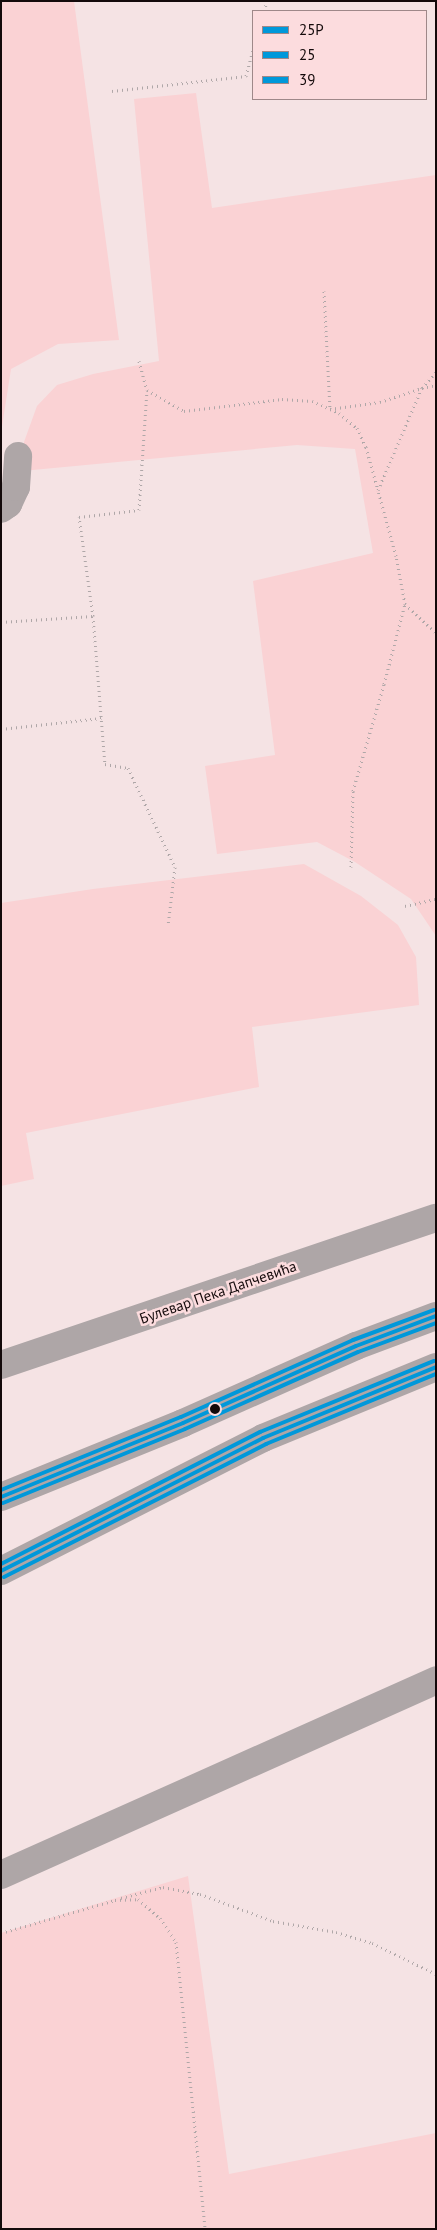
<!DOCTYPE html>
<html>
<head>
<meta charset="utf-8">
<style>
  body { margin:0 }
  #map { position:relative; width:437px; height:2230px; overflow:hidden; background:#f5e3e4; font-family:"PT Sans",sans-serif }
  div>[style] { position:absolute }
  .green>* { inset:0; background:#fad2d4 }
  .path>* { height:3px; margin-top:-1.5px; transform-origin:0; background:repeating-linear-gradient(90deg,#afa7a8 0 1px,transparent 0 5px) }
  .minor>* { height:28px; margin:-14px; padding:0 14px; transform-origin:14px; border-radius:14px; background:#aea6a7 }
  .bus-1>* { height:4px; margin:-2px; padding:0 2px; transform-origin:2px; border-radius:2px; background:#0098da }
  .bus-2>* { height:4px; margin:-2px; padding:0 2px; transform-origin:2px; border-radius:2px; background:#0098da }
  .bus-3>* { height:4px; margin:-2px; padding:0 2px; transform-origin:2px; border-radius:2px; background:#0098da }
  .dots>* { width:14px; height:14px; translate:-50% -50%; box-sizing:border-box; border:2px solid #fcdcde; border-radius:50% }
  span { translate:-50% -50%; white-space:nowrap; text-align:center; line-height:1.15; -webkit-text-stroke:5px #fcdcde; paint-order:stroke }
  .street-label { font-size:15px; color:#13090a }
  .frame { position:absolute; inset:0; border:2px solid #13090a; pointer-events:none }
  .legend { position:absolute; left:252px; top:10px; width:175px; height:90px; box-sizing:border-box; background:#fcdcde; border:1px solid #9f8889; margin:0; padding:6px 9px; list-style:none; font-size:15px; color:#13090a }
  .legend li { display:flex; align-items:center; gap:10px; height:25px }
  .legend b { width:25px; border:1px solid #9f8889 }
</style>
</head>
<body>
<div id="map">
  <div class="green">
    <i style="clip-path:polygon(1px 1px,74px 1px,119px 340px,58px 344px,11px 369px,1px 433px)"></i>
    <i style="clip-path:polygon(196px 93px,212px 208px,436px 175px,436px 936px,411px 899px,355px 862px,317px 842px,217px 854px,205px 766px,275px 755px,253px 581px,373px 553px,355px 449px,297px 445px,22px 471px,24px 442px,37px 406px,57px 385px,93px 374px,159px 361px,134px 99px)"></i>
    <i style="clip-path:polygon(304px 864px,361px 896px,398px 925px,416px 957px,419px 1005px,252px 1027px,259px 1087px,26px 1133px,34px 1179px,1px 1186px,1px 903px,93px 889px)"></i>
    <i style="clip-path:polygon(188px 1876px,229px 2174px,436px 2133px,436px 2229px,1px 2229px,1px 1933px)"></i>
  </div>
  <div class="path">
    <i style="left:264px;top:11px;width:10px;rotate:-73deg"></i>
    <i style="left:112px;top:91px;width:135px;rotate:-6.4deg"></i>
    <i style="left:246px;top:76px;width:27px;rotate:-75deg"></i>
    <i style="left:324px;top:291px;width:118px;rotate:87.1deg"></i>
    <i style="left:330px;top:409px;width:50px;rotate:-8deg"></i>
    <i style="left:380px;top:402px;width:44px;rotate:-18.4deg"></i>
    <i style="left:422px;top:388px;width:21px;rotate:-49deg"></i>
    <i style="left:139px;top:361px;width:30px;rotate:75deg"></i>
    <i style="left:147px;top:390px;width:43px;rotate:29.6deg"></i>
    <i style="left:184px;top:411px;width:99px;rotate:-7deg"></i>
    <i style="left:282px;top:399px;width:30px;rotate:4deg"></i>
    <i style="left:312px;top:401px;width:30px;rotate:24deg"></i>
    <i style="left:339px;top:413px;width:23px;rotate:40deg"></i>
    <i style="left:357px;top:428px;width:21px;rotate:65deg"></i>
    <i style="left:366px;top:447px;width:45px;rotate:74.4deg"></i>
    <i style="left:378px;top:490px;width:111px;rotate:-66.7deg"></i>
    <i style="left:422px;top:388px;width:14px;rotate:-12deg"></i>
    <i style="left:405px;top:604px;width:42px;rotate:43.1deg"></i>
    <i style="left:93px;top:616px;width:148px;rotate:85.4deg"></i>
    <i style="left:105px;top:764px;width:23px;rotate:10deg"></i>
    <i style="left:128px;top:768px;width:110px;rotate:64.6deg"></i>
    <i style="left:175px;top:867px;width:59px;rotate:96.8deg"></i>
    <i style="left:1px;top:622px;width:92px;rotate:-3.7deg"></i>
    <i style="left:93px;top:616px;width:100px;rotate:-98deg"></i>
    <i style="left:79px;top:517px;width:60px;rotate:-6.7deg"></i>
    <i style="left:139px;top:510px;width:120px;rotate:-86.2deg"></i>
    <i style="left:1px;top:729px;width:101px;rotate:-6.3deg"></i>
    <i style="left:351px;top:867px;width:76px;rotate:-88.5deg"></i>
    <i style="left:353px;top:791px;width:111px;rotate:-73.8deg"></i>
    <i style="left:384px;top:684px;width:83px;rotate:-75.3deg"></i>
    <i style="left:405px;top:604px;width:49px;rotate:-100.6deg"></i>
    <i style="left:396px;top:556px;width:68px;rotate:-105.3deg"></i>
    <i style="left:405px;top:906px;width:32px;rotate:-13deg"></i>
    <i style="left:121px;top:1898px;width:43px;rotate:-14.7deg"></i>
    <i style="left:163px;top:1887px;width:38px;rotate:11deg"></i>
    <i style="left:200px;top:1894px;width:78px;rotate:20.3deg"></i>
    <i style="left:273px;top:1921px;width:64px;rotate:9.9deg"></i>
    <i style="left:336px;top:1932px;width:38px;rotate:17deg"></i>
    <i style="left:372px;top:1943px;width:71px;rotate:25.8deg"></i>
    <i style="left:1px;top:1933px;width:119px;rotate:-16.1deg"></i>
    <i style="left:115px;top:1900px;width:23px;rotate:-2deg"></i>
    <i style="left:138px;top:1899px;width:29px;rotate:41deg"></i>
    <i style="left:160px;top:1918px;width:29px;rotate:56deg"></i>
    <i style="left:176px;top:1942px;width:288px;rotate:84.2deg"></i>
  </div>
  <div class="minor">
    <i style="left:1px;top:509px;width:9px;rotate:-36deg"></i>
    <i style="left:8px;top:504px;width:19px;rotate:-65deg"></i>
    <i style="left:16px;top:487px;width:31px;rotate:-86deg"></i>
    <i style="left:1px;top:1365px;width:459px;rotate:-18.7deg"></i>
    <i style="left:1px;top:1497px;width:196px;rotate:-22.1deg"></i>
    <i style="left:183px;top:1423px;width:189px;rotate:-24deg"></i>
    <i style="left:356px;top:1346px;width:85px;rotate:-20.6deg"></i>
    <i style="left:1px;top:1571px;width:294px;rotate:-26.9deg"></i>
    <i style="left:263px;top:1438px;width:187px;rotate:-22.3deg"></i>
    <i style="left:1px;top:1875px;width:477px;rotate:-24.1deg"></i>
  </div>
  <div class="bus-1">
    <i style="left:1px;top:1497px;width:196px;rotate:-22.1deg"></i>
    <i style="left:183px;top:1423px;width:189px;rotate:-24deg"></i>
    <i style="left:356px;top:1346px;width:85px;rotate:-20.6deg"></i>
    <i style="left:1px;top:1571px;width:294px;rotate:-26.9deg"></i>
    <i style="left:263px;top:1438px;width:187px;rotate:-22.3deg"></i>
  </div>
  <div class="bus-2">
    <i style="left:3px;top:1503px;width:196px;rotate:-22.1deg"></i>
    <i style="left:185px;top:1429px;width:189px;rotate:-24deg"></i>
    <i style="left:358px;top:1352px;width:83px;rotate:-20.4deg"></i>
    <i style="left:4px;top:1577px;width:294px;rotate:-26.9deg"></i>
    <i style="left:266px;top:1444px;width:184px;rotate:-22.4deg"></i>
  </div>
  <div class="bus-3">
    <i style="left:1px;top:1490px;width:194px;rotate:-22.1deg"></i>
    <i style="left:181px;top:1417px;width:188px;rotate:-24.1deg"></i>
    <i style="left:353px;top:1340px;width:86px;rotate:-20.3deg"></i>
    <i style="left:1px;top:1564px;width:291px;rotate:-27deg"></i>
    <i style="left:260px;top:1432px;width:188px;rotate:-22.2deg"></i>
  </div>
  <div class="dots">
    <i style="left:215px;top:1409px;background:#13090a"></i>
  </div>
  <div class="street-label">
    <span style="left:218px;top:1292px;rotate:-19deg">Булевар Пека Дапчевића</span>
  </div>
  <div class="frame"></div>
  <ul class="legend">
  <li><b style="height:6px;background:#0098da"></b>25P</li>
  <li><b style="height:6px;background:#0098da"></b>25</li>
  <li><b style="height:6px;background:#0098da"></b>39</li>
  </ul>
</div>
</body>
</html>
